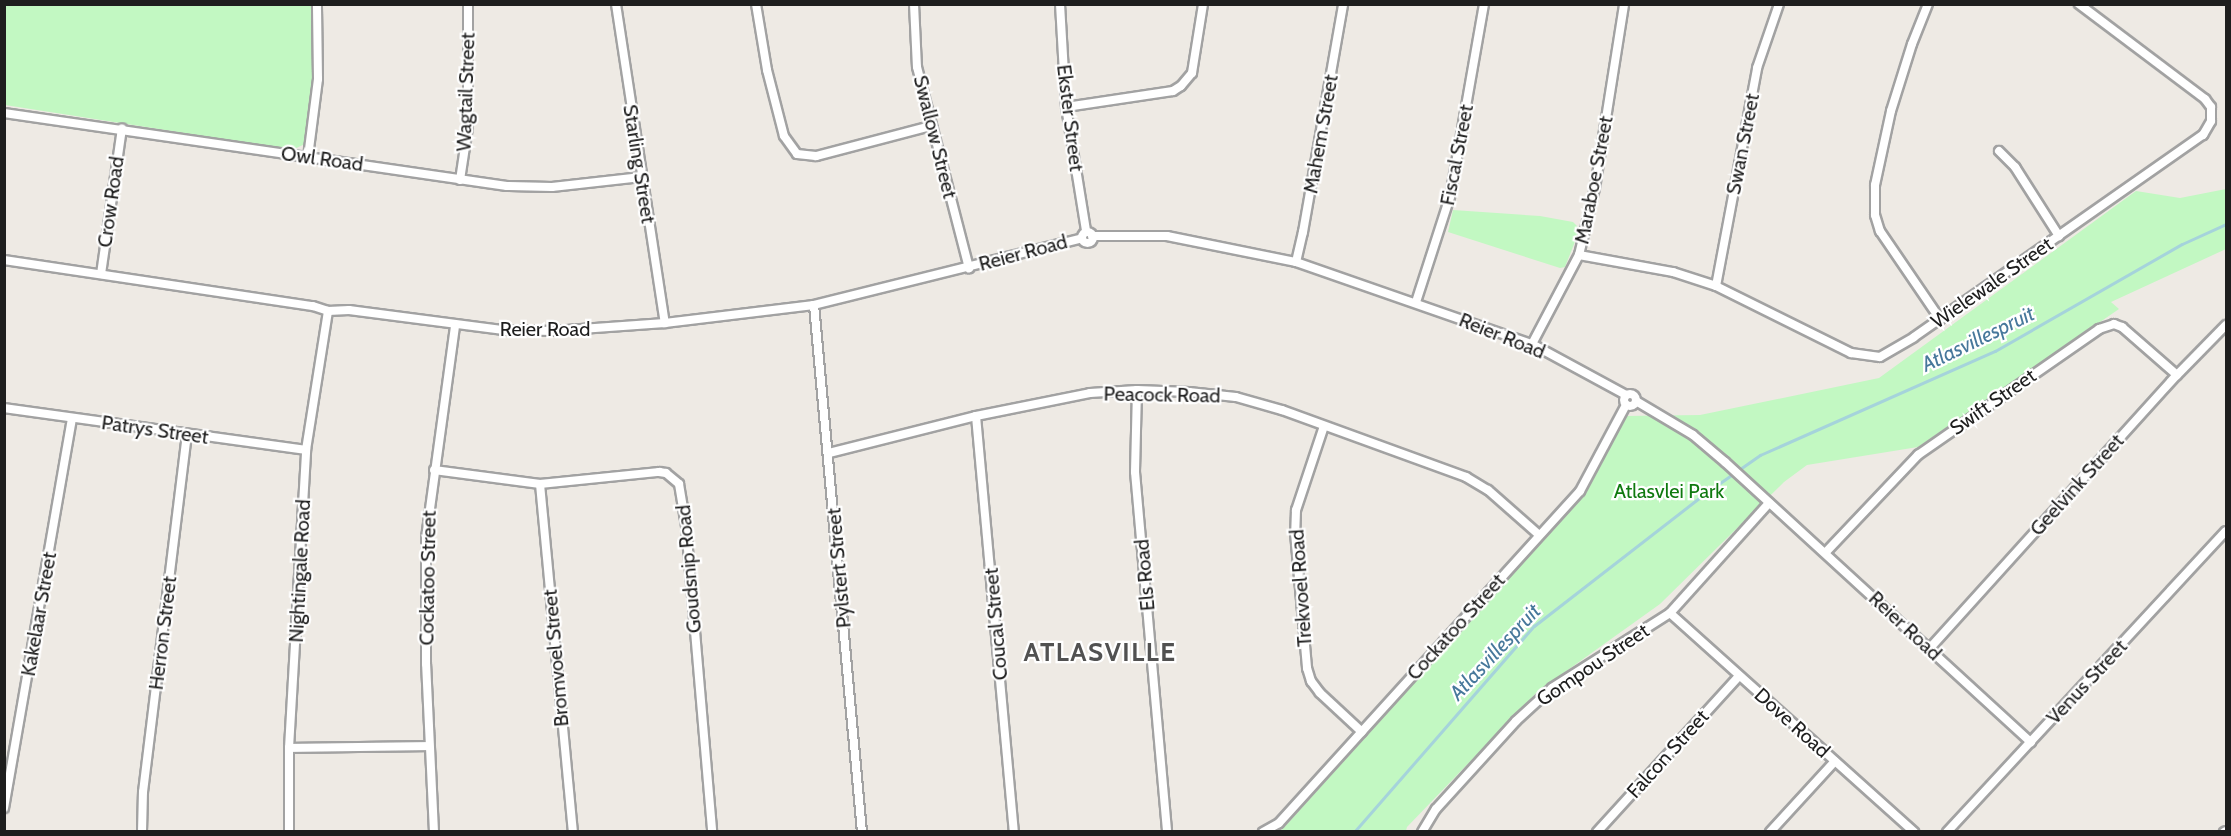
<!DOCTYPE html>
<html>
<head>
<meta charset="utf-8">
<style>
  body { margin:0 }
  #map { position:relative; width:2231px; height:836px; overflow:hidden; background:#eeeae4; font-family:Cabin,sans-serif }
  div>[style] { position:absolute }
  .park>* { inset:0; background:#c2f8c2 }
  .stream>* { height:3px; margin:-1.5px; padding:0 1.5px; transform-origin:1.5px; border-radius:1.5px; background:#a5d3db }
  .roads { filter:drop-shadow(2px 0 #a2a2a2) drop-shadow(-2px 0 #a2a2a2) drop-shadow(0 2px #a2a2a2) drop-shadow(0 -2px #a2a2a2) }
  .minor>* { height:8px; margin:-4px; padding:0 4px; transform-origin:4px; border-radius:4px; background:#fff }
  .minor>.ring { margin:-4px; padding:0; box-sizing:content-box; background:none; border:8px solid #fff; border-radius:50% }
  span { translate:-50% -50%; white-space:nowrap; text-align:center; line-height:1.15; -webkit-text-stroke:4.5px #fff; paint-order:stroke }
  .street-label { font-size:20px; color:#1e1e1e }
  .park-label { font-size:20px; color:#0f790f }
  .water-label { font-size:21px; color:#47789b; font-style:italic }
  .district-label { font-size:26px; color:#515151; font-weight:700; letter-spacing:1.5px }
  .frame { position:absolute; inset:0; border:6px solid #1e1e1e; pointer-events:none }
</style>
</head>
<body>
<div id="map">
  <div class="park">
    <i style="clip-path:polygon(5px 5px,312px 5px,314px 81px,305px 144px,292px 150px,5px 105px)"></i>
    <i style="clip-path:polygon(2226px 189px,2226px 249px,2111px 302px,2119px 309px,1918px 447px,1807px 465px,1784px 482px,1660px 604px,1537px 692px,1407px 827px,1406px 831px,1280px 832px,1581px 497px,1625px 416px,1700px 415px,1879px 378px,2136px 191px,2180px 198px)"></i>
    <i style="clip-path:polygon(1453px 210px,1540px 216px,1573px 222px,1577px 226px,1578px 234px,1565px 267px,1560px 268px,1448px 232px)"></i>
  </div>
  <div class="stream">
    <i style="left:1354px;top:832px;width:274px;rotate:-48.9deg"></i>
    <i style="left:1534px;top:626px;width:219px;rotate:-37.8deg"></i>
    <i style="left:1707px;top:492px;width:65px;rotate:-34.9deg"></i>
    <i style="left:1760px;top:455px;width:257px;rotate:-23.9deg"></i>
    <i style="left:1995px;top:351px;width:215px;rotate:-29.8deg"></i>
    <i style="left:2182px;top:244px;width:48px;rotate:-24.4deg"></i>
  </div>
  <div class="roads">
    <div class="minor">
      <i style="left:616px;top:4px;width:323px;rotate:81.3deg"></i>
      <i style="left:756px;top:4px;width:67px;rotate:80.5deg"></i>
      <i style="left:767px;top:70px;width:68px;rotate:75.6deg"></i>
      <i style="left:784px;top:136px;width:22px;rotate:54deg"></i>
      <i style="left:797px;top:154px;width:19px;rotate:6deg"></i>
      <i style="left:816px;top:156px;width:119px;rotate:-14.6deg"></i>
      <i style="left:914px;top:4px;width:63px;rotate:87.3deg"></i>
      <i style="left:917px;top:67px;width:208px;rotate:75.5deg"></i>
      <i style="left:1060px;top:4px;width:103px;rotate:86.7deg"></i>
      <i style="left:1066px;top:107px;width:126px;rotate:80.8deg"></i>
      <i style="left:1928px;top:4px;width:43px;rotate:111.8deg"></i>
      <i style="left:1912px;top:44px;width:70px;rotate:107.4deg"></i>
      <i style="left:1891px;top:111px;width:76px;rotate:102.2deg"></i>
      <i style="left:1875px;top:185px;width:30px;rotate:90deg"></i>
      <i style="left:1875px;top:215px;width:17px;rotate:73deg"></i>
      <i style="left:1880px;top:231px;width:107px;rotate:55.7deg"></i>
      <i style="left:1066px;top:107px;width:108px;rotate:-8.5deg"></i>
      <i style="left:1173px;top:91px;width:9px;rotate:-32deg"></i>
      <i style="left:1181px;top:86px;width:17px;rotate:-50deg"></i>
      <i style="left:1192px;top:73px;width:70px;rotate:-80.9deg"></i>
      <i style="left:4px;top:113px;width:508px;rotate:8.26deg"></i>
      <i style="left:507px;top:186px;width:45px;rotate:1.3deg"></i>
      <i style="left:552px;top:187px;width:90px;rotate:-6.4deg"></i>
      <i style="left:1999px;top:151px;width:23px;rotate:45deg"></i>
      <i style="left:2015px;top:167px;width:82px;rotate:57.5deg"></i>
      <i style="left:308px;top:157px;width:79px;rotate:-82.7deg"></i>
      <i style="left:318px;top:79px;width:75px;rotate:-90.8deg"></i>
      <i style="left:460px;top:180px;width:54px;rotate:-81.4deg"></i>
      <i style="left:468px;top:127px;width:123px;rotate:-90deg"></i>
      <i class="ring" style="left:1081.5px;top:231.5px;width:3px;height:3px"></i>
      <i style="left:1092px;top:236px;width:75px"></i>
      <i style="left:1167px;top:236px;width:132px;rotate:11.4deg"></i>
      <i style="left:1296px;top:262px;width:250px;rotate:19.2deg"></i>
      <i style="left:1532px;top:344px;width:107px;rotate:28.5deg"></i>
      <i style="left:1579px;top:255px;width:96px;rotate:10.3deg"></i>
      <i style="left:1673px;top:272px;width:45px;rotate:18deg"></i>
      <i style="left:1716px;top:286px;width:151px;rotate:26.4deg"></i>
      <i style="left:1851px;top:353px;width:29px;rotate:8deg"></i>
      <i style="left:1880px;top:357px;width:39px;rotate:-30deg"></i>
      <i style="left:1914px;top:337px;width:353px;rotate:-35deg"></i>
      <i style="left:2203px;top:135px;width:16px;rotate:-60deg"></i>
      <i style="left:2211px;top:121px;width:14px;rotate:-90deg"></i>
      <i style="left:2211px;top:107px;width:10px;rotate:-127deg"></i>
      <i style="left:2205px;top:99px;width:158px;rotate:-143deg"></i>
      <i style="left:4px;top:260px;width:312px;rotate:8.5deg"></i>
      <i style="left:313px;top:306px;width:16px;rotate:18deg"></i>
      <i style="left:328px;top:311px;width:21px;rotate:-3deg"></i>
      <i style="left:349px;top:310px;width:156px;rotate:7.4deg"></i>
      <i style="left:504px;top:330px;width:49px;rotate:1.2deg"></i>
      <i style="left:553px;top:331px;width:112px;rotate:-4.1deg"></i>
      <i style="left:665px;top:323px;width:150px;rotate:-6.9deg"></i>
      <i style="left:814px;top:305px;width:276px;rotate:-14deg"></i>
      <i style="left:1296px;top:262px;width:31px;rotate:-77deg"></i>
      <i style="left:1303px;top:232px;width:231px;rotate:-80deg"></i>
      <i style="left:101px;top:274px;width:147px;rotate:-81.8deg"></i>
      <i style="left:1716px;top:286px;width:222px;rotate:-79.3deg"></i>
      <i style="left:1757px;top:68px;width:68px;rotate:-71deg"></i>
      <i style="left:1416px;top:302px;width:110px;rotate:-72.1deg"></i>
      <i style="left:1450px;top:197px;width:196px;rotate:-80deg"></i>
      <i style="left:814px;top:305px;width:529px;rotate:84.8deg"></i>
      <i style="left:1532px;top:344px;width:101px;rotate:-62.2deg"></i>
      <i style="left:1579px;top:255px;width:69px;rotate:-76.6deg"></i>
      <i style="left:1595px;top:188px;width:186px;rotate:-81deg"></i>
      <i style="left:1137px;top:390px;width:82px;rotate:91.4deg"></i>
      <i style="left:1135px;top:472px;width:361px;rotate:84.9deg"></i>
      <i class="ring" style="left:1624px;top:394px;width:4px;height:4px"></i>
      <i style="left:1636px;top:401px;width:66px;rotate:30.8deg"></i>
      <i style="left:1693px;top:435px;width:42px;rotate:40.2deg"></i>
      <i style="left:1725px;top:462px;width:415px;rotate:42.5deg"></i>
      <i style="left:4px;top:408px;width:305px;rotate:7.9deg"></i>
      <i style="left:976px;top:416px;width:418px;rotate:84.8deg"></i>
      <i style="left:1324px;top:426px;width:89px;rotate:108.4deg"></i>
      <i style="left:1296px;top:510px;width:23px;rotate:92deg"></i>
      <i style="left:1295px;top:533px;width:136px;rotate:84.9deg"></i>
      <i style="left:1307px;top:668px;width:14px;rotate:73deg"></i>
      <i style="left:1311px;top:681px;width:15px;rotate:53deg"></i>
      <i style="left:1320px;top:693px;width:57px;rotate:42.9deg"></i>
      <i style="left:829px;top:453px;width:152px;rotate:-14.1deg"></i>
      <i style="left:976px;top:416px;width:116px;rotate:-11.4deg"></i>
      <i style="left:1090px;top:393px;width:47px;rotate:-3.7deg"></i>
      <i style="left:1137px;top:390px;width:52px;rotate:2.2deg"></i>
      <i style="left:1189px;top:392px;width:47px;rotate:6.1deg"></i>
      <i style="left:1236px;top:397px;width:48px;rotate:15.8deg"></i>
      <i style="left:1282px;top:410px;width:196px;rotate:20deg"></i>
      <i style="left:1466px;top:477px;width:26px;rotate:31deg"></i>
      <i style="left:1488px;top:490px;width:68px;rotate:41.4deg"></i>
      <i style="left:434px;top:470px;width:107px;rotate:7.5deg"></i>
      <i style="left:540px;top:484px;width:120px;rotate:-5.8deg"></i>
      <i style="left:659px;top:472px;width:7px;rotate:8deg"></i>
      <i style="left:666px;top:473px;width:17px;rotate:40deg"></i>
      <i style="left:679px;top:484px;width:43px;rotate:80.5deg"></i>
      <i style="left:686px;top:526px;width:307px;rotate:85.1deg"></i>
      <i style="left:540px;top:484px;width:350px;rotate:84.6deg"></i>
      <i style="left:1826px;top:552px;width:134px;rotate:-46.5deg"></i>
      <i style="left:1918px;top:455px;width:221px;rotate:-34.8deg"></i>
      <i style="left:2099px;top:329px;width:16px;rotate:-18deg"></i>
      <i style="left:2114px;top:324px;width:9px;rotate:21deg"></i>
      <i style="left:2122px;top:327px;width:73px;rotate:41.1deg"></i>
      <i style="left:1670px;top:613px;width:328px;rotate:41.9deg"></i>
      <i style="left:1930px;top:648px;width:368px;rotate:-47.9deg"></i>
      <i style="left:2177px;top:375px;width:70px;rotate:-45.6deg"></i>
      <i style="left:289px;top:748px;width:140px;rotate:-0.8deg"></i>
      <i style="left:4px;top:808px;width:395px;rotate:-80.1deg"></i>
      <i style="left:142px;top:832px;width:40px;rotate:-88.6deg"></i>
      <i style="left:143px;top:792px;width:360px;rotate:-83deg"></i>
      <i style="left:289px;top:832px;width:84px;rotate:-90deg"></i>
      <i style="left:289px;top:748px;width:298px;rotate:-86.7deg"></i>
      <i style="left:306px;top:450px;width:141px;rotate:-81deg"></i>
      <i style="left:434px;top:832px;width:168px;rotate:-92.7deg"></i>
      <i style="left:426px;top:664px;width:126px;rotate:-90deg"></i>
      <i style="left:426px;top:538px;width:215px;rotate:-82.2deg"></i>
      <i style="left:1263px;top:832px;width:18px;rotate:-29deg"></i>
      <i style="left:1279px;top:823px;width:448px;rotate:-47.8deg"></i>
      <i style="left:1580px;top:491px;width:98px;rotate:-61.9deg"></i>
      <i style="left:1422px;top:832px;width:27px;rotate:-59deg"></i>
      <i style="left:1436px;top:809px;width:119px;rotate:-47.7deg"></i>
      <i style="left:1516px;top:721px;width:49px;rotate:-42.5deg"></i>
      <i style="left:1552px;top:688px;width:140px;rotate:-32.4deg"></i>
      <i style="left:1670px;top:613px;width:148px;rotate:-48deg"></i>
      <i style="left:1597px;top:832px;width:211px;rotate:-47.7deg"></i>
      <i style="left:1770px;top:832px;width:96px;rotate:-47.5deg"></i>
      <i style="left:1947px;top:832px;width:410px;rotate:-47.2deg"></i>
      <i style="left:2224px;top:832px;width:2px;rotate:-27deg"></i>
    </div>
  </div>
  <div class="street-label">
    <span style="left:466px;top:92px;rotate:-88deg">Wagtail Street</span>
    <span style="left:1070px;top:118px;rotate:83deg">Ekster Street</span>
    <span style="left:1321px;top:134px;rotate:-80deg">Mahem Street</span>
    <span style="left:935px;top:137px;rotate:76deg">Swallow Street</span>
    <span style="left:1743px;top:144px;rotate:-79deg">Swan Street</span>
    <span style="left:1457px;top:155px;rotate:-79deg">Fiscal Street</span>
    <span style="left:322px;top:159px;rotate:8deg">Owl Road</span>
    <span style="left:639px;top:164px;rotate:81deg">Starling Street</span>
    <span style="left:1594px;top:180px;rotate:-79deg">Maraboe Street</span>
    <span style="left:111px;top:202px;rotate:-82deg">Crow Road</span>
    <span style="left:1023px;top:253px;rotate:-15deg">Reier Road</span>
    <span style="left:1992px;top:283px;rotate:-35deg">Wielewale Street</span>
    <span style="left:545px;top:329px">Reier Road</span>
    <span style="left:1502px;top:336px;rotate:22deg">Reier Road</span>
    <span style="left:1162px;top:395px;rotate:1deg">Peacock Road</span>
    <span style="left:1993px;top:402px;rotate:-35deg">Swift Street</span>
    <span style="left:155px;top:430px;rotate:8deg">Patrys Street</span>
    <span style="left:2077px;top:485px;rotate:-48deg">Geelvink Street</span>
    <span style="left:839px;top:568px;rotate:-95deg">Pylstert Street</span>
    <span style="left:689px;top:569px;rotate:-95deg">Goudsnip Road</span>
    <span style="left:300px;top:571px;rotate:-87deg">Nightingale Road</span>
    <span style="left:1145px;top:575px;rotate:-95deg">Els Road</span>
    <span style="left:428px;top:578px;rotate:-89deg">Cockatoo Street</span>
    <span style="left:1301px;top:588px;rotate:-94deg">Trekvoel Road</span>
    <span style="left:39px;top:614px;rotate:-80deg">Kakelaar Street</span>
    <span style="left:996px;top:624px;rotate:-95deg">Coucal Street</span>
    <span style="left:1905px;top:626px;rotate:43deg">Reier Road</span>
    <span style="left:1456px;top:627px;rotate:-48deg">Cockatoo Street</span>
    <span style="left:163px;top:633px;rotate:-83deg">Herron Street</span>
    <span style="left:556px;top:658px;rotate:-95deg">Bromvoel Street</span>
    <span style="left:1593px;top:665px;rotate:-34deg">Gompou Street</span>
    <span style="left:2087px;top:682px;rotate:-47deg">Venus Street</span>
    <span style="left:1792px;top:723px;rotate:42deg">Dove Road</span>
    <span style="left:1668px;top:754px;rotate:-48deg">Falcon Street</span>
  </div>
  <div class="park-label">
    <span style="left:1669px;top:491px">Atlasvlei Park</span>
  </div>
  <div class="water-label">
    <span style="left:1978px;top:339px;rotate:-26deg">Atlasvillespruit</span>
    <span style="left:1495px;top:652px;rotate:-47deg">Atlasvillespruit</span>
  </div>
  <div class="district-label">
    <span style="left:1100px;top:653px">ATLASVILLE</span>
  </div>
  <div class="frame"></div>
</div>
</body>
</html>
